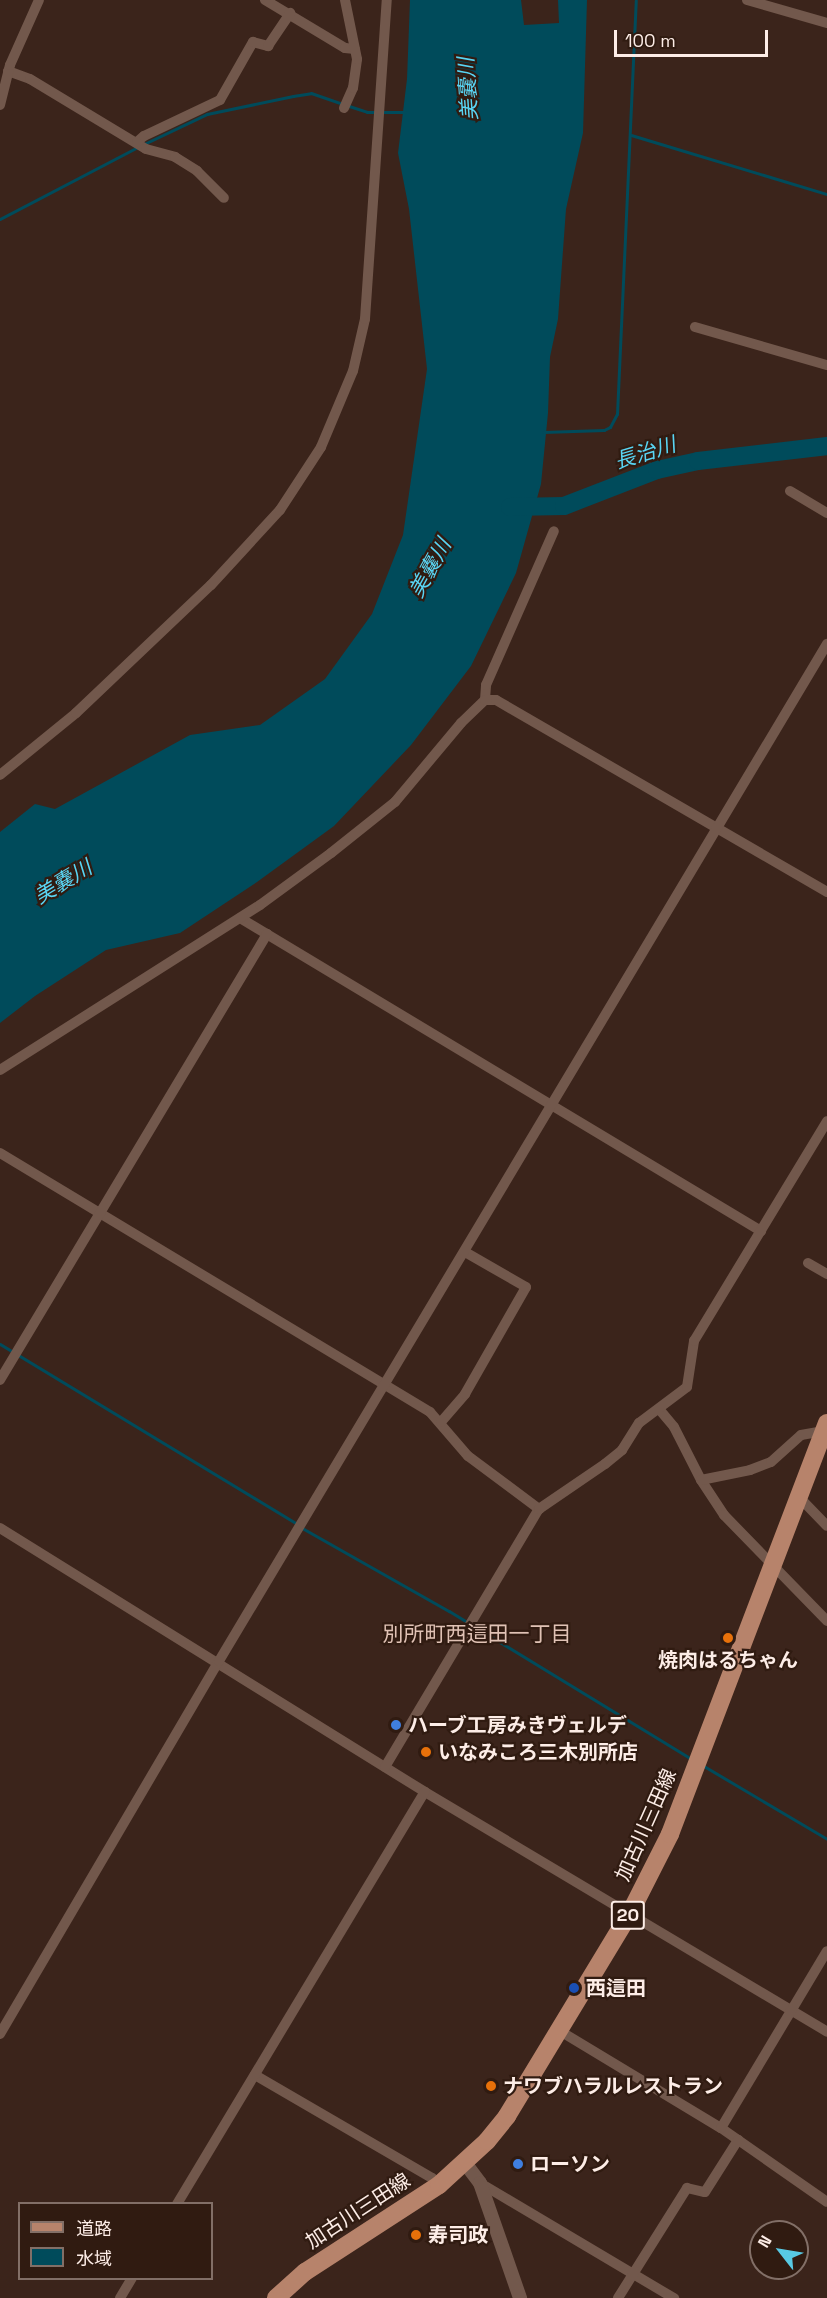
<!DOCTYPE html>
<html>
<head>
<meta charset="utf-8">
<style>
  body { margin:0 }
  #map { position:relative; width:827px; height:2298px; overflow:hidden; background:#3b241b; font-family:"Space Grotesk","Noto Sans JP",sans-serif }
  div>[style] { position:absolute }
  .water>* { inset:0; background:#004b5b }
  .stream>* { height:3px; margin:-1.5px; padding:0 1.5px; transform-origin:1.5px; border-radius:1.5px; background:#004b5b }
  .river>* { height:18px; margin:-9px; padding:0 9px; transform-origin:9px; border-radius:9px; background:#004b5b }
  .minor>* { height:10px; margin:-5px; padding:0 5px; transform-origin:5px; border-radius:5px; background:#72584c }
  .tertiary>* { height:14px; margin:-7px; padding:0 7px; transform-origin:7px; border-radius:7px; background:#72584c }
  .primary>* { height:18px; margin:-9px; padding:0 9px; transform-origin:9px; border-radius:9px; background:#b7836b }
  .dots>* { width:16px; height:16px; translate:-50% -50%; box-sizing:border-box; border:3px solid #301b11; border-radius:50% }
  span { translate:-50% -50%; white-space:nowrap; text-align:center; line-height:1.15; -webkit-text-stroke:4.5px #301b11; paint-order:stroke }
  .shield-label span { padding:2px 4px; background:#301b11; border:2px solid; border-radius:4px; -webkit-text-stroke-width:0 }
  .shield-label { font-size:18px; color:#fdede7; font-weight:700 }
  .poi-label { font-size:20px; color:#fdede7; font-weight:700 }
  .left { translate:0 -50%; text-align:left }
  .street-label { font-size:20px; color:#fdede7 }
  .water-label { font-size:21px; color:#59d5f4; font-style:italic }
  .neighbourhood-label { font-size:21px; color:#e0c2b5 }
  .legend { position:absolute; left:18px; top:2202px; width:195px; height:78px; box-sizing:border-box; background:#301b11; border:2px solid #826f67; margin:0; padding:8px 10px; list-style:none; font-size:18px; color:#fdede7 }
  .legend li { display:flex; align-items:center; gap:12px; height:30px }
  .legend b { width:30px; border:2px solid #826f67 }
  .north { position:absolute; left:749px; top:2220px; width:60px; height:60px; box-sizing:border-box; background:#301b11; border:2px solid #826f67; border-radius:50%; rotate:301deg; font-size:16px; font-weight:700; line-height:24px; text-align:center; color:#fdede7 }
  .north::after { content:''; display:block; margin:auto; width:21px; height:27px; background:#58c9e3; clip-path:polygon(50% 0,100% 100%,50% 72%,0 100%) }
  .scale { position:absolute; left:614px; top:30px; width:154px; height:27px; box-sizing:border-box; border:3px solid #fdede7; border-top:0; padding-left:8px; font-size:18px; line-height:21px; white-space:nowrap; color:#fdede7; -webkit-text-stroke:4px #301b11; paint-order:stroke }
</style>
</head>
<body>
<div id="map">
  <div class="water">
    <i style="clip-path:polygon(410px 0,521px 0,524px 25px,559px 23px,558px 0,587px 0,583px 133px,566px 209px,558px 319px,550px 357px,548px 413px,541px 484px,516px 573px,471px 666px,411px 745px,334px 826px,257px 882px,180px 933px,106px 950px,35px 996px,0 1023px,0 832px,35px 804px,55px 809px,190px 735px,260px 725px,325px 679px,372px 614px,403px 535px,427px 369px,409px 209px,398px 153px,407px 79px)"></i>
  </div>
  <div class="stream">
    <i style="left:349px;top:106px;width:19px;rotate:18deg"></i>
    <i style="left:367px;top:112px;width:38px"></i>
    <i style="left:631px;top:135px;width:205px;rotate:16.8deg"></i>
    <i style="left:144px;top:144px;width:70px;rotate:-25.5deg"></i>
    <i style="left:207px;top:114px;width:88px;rotate:-11.8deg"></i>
    <i style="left:293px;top:96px;width:18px;rotate:-9deg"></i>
    <i style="left:311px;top:93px;width:34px;rotate:19deg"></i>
    <i style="left:0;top:219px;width:156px;rotate:-27.6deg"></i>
    <i style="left:543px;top:432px;width:61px;rotate:-1.9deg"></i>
    <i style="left:604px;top:430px;width:7px;rotate:-27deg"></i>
    <i style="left:610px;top:427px;width:15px;rotate:-62deg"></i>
    <i style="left:617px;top:414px;width:414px;rotate:-87.4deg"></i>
    <i style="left:0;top:1344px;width:347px;rotate:31.2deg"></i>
    <i style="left:302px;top:1528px;width:169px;rotate:29.5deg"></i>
    <i style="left:449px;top:1611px;width:284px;rotate:31.4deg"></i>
    <i style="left:702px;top:1765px;width:145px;rotate:30.6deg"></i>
  </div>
  <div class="river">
    <i style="left:510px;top:507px;width:54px;rotate:-1.1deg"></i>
    <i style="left:564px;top:506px;width:100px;rotate:-21.2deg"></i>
    <i style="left:657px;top:470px;width:42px;rotate:-12.4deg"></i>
    <i style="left:698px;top:461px;width:130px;rotate:-6.6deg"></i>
  </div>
  <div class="minor">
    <i style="left:265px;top:0;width:93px;rotate:31deg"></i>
    <i style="left:345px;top:48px;width:10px;rotate:6deg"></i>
    <i style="left:747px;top:0;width:83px;rotate:16deg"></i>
    <i style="left:8px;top:71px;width:23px;rotate:20deg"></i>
    <i style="left:30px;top:79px;width:135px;rotate:31.1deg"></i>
    <i style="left:146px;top:149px;width:30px;rotate:15deg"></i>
    <i style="left:175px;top:157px;width:26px;rotate:32deg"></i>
    <i style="left:197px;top:171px;width:38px;rotate:45deg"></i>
    <i style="left:0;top:105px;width:41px;rotate:-76deg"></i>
    <i style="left:10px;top:65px;width:71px;rotate:-66deg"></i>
    <i style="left:344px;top:108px;width:22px;rotate:-66deg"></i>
    <i style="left:353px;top:88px;width:29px;rotate:-82deg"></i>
    <i style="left:357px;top:59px;width:60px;rotate:-101.5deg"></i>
    <i style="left:137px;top:142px;width:9px;rotate:-41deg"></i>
    <i style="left:144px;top:136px;width:84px;rotate:-25.3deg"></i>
    <i style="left:220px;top:100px;width:67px;rotate:-60.4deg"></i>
    <i style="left:253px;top:42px;width:16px;rotate:15deg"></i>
    <i style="left:268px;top:46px;width:40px;rotate:-56deg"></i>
    <i style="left:695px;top:327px;width:137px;rotate:16.1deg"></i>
    <i style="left:790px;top:491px;width:43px;rotate:30.7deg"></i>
    <i style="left:485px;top:700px;width:15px;rotate:-86deg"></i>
    <i style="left:486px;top:685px;width:168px;rotate:-66.2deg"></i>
    <i style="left:0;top:775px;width:98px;rotate:-39.2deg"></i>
    <i style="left:76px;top:713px;width:186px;rotate:-43.5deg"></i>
    <i style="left:211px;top:585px;width:102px;rotate:-47.4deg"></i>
    <i style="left:280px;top:510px;width:75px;rotate:-56.9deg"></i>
    <i style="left:321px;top:447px;width:82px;rotate:-67.2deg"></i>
    <i style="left:353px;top:371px;width:53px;rotate:-77deg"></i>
    <i style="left:365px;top:319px;width:320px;rotate:-86.1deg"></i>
    <i style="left:240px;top:918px;width:608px;rotate:31deg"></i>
    <i style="left:0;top:1070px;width:308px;rotate:-32.4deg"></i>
    <i style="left:260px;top:905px;width:88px;rotate:-36.2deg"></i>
    <i style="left:331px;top:853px;width:82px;rotate:-38.6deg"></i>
    <i style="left:395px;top:802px;width:103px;rotate:-50.1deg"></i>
    <i style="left:461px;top:723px;width:33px;rotate:-44deg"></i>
    <i style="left:485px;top:700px;width:11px"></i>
    <i style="left:496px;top:700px;width:383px;rotate:30.1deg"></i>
    <i style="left:0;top:1153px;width:502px;rotate:31.06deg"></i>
    <i style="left:430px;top:1412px;width:58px;rotate:49.2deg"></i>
    <i style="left:468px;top:1456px;width:89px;rotate:36.7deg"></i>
    <i style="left:808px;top:1263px;width:22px;rotate:30deg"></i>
    <i style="left:0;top:1380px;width:520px;rotate:-59.09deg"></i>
    <i style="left:659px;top:1409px;width:23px;rotate:50deg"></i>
    <i style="left:674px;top:1427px;width:59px;rotate:63deg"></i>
    <i style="left:701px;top:1480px;width:42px;rotate:56.7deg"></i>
    <i style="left:724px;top:1515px;width:148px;rotate:45.8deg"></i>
    <i style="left:441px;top:1422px;width:37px;rotate:-49deg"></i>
    <i style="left:465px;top:1394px;width:123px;rotate:-60.3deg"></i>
    <i style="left:526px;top:1287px;width:70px;rotate:-150.2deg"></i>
    <i style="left:701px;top:1480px;width:50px;rotate:-11.5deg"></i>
    <i style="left:750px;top:1470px;width:22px;rotate:-21deg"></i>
    <i style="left:771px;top:1462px;width:40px;rotate:-42deg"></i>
    <i style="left:801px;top:1435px;width:23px;rotate:-10deg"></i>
    <i style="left:799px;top:1497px;width:40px;rotate:46deg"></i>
    <i style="left:0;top:1528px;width:500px;rotate:31.85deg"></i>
    <i style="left:425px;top:1792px;width:468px;rotate:30.8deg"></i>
    <i style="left:385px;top:1767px;width:300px;rotate:-59.2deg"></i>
    <i style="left:539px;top:1509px;width:80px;rotate:-34.3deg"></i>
    <i style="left:605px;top:1464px;width:22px;rotate:-39deg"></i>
    <i style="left:622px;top:1450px;width:32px;rotate:-58deg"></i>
    <i style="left:639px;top:1423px;width:60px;rotate:-36.9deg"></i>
    <i style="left:687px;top:1387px;width:47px;rotate:-81.3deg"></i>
    <i style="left:694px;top:1341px;width:257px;rotate:-58.8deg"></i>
    <i style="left:560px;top:2031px;width:188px;rotate:31.1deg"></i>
    <i style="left:721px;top:2128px;width:129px;rotate:34.9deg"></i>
    <i style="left:0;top:2034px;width:433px;rotate:-59.6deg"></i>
    <i style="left:219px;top:1661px;width:1185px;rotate:-59.13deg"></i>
    <i style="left:255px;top:2075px;width:205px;rotate:30.2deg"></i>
    <i style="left:432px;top:2178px;width:10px;rotate:45deg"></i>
    <i style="left:721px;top:2128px;width:206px;rotate:-59.1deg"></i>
    <i style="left:480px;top:2183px;width:226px;rotate:30.7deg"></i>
    <i style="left:177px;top:2204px;width:481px;rotate:-59deg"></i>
    <i style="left:120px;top:2298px;width:23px;rotate:-59deg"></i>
    <i style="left:618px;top:2298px;width:130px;rotate:-57.9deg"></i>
    <i style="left:687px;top:2188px;width:18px;rotate:13deg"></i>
    <i style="left:705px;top:2192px;width:62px;rotate:-57.6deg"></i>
  </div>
  <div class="tertiary">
    <i style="left:465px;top:2163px;width:25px;rotate:53deg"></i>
    <i style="left:480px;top:2183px;width:122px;rotate:70.8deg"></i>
  </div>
  <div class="primary">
    <i style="left:276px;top:2298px;width:39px;rotate:-42deg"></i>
    <i style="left:305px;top:2272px;width:160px;rotate:-33deg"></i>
    <i style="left:439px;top:2185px;width:65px;rotate:-42.5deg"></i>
    <i style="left:487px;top:2141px;width:32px;rotate:-51deg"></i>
    <i style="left:507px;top:2116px;width:237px;rotate:-58.8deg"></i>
    <i style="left:630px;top:1913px;width:89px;rotate:-63.1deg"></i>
    <i style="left:670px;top:1834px;width:440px;rotate:-69.1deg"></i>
  </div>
  <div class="dots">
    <i style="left:728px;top:1638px;background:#e8710a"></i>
    <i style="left:396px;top:1725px;background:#3f7fe0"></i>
    <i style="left:426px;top:1752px;background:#e8710a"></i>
    <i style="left:574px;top:1988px;background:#1a4fb4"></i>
    <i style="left:491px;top:2086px;background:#e8710a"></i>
    <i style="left:518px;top:2164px;background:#3f7fe0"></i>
    <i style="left:416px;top:2235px;background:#e8710a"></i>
  </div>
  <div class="shield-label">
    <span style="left:628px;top:1915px">20</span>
  </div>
  <div class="poi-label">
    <span style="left:728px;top:1660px">焼肉はるちゃん</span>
    <span class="left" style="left:408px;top:1725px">ハーブ工房みきヴェルデ</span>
    <span class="left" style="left:438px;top:1752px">いなみころ三木別所店</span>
    <span class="left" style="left:586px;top:1988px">西這田</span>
    <span class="left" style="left:503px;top:2086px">ナワブハラルレストラン</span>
    <span class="left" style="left:530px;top:2164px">ローソン</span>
    <span class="left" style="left:428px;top:2235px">寿司政</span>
  </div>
  <div class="street-label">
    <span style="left:646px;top:1825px;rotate:-66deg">加古川三田線</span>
    <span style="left:358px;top:2211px;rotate:-33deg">加古川三田線</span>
  </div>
  <div class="water-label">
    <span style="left:468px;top:89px;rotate:-94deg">美嚢川</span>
    <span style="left:645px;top:453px;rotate:-17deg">長治川</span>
    <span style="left:430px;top:568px;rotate:-61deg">美嚢川</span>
    <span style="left:63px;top:882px;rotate:-31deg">美嚢川</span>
  </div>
  <div class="neighbourhood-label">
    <span style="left:477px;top:1634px">別所町西這田一丁目</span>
  </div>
  <ul class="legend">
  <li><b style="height:8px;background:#b7836b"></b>道路</li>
  <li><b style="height:16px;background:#004b5b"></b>水域</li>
  </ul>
  <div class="north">N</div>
  <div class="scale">100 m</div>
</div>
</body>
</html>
